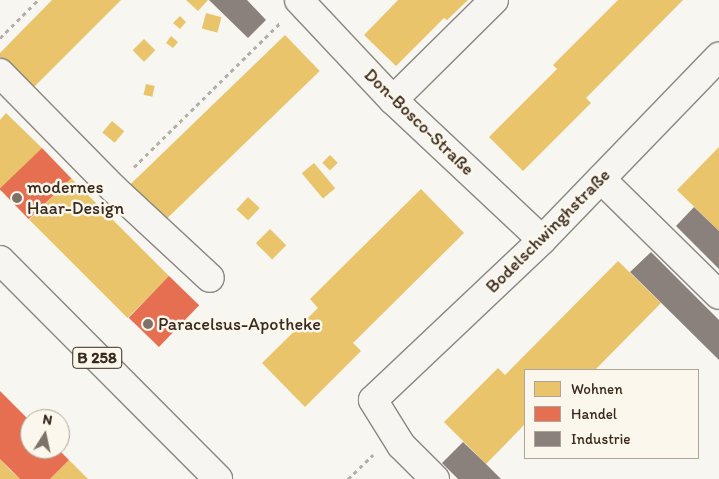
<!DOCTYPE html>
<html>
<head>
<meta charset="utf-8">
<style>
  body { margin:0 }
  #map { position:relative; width:719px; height:479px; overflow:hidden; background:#f8f6f0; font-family:Itim,sans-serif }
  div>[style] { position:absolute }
  .homes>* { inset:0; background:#e9c46a; transform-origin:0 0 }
  .shops>* { inset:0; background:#e76f51; transform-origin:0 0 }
  .industry>* { inset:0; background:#8a817c }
  .path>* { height:3px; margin-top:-1.5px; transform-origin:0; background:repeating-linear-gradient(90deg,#b3b0ac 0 4px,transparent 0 8px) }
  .roads { filter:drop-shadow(1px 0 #8b8781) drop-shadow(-1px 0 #8b8781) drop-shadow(0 1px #8b8781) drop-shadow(0 -1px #8b8781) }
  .minor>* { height:28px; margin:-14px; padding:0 14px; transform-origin:14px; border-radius:14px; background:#f6f5f1 }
  .major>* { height:28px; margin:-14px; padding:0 14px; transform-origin:14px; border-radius:14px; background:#f6f5f1 }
  .dots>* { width:14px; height:14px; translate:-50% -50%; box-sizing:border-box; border:2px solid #fbf7ec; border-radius:50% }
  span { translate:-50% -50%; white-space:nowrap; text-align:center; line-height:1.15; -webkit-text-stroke:5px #fbf7ec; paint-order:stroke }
  .shield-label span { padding:1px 4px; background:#fbf7ec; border:1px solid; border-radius:4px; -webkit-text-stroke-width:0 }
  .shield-label { font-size:16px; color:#3b2a1e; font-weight:700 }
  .street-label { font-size:18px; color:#3b2a1e }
  .poi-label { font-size:18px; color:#3b2a1e }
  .left { translate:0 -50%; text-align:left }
  .legend { position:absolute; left:524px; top:369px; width:175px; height:90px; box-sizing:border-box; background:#fbf7ec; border:1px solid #aea59a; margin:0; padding:6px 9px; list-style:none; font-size:15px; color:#3b2a1e }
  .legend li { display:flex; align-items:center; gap:10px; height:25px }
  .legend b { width:25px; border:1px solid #aea59a }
  .north { position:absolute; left:20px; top:409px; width:50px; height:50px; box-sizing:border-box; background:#fbf7ec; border:1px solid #aea59a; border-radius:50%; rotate:10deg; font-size:14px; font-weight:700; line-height:20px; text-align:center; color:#3b2a1e }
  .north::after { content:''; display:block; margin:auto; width:18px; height:22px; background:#7d7168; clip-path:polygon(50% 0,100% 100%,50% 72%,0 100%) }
</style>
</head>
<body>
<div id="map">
  <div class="homes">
    <i style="clip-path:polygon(52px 0,121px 0,32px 89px,0 57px,0 53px)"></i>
    <i style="clip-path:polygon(186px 0,208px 0,198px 11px)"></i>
    <i style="clip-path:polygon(398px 0,468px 0,447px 20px,444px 18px,396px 66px,364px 35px)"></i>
    <i style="clip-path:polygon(618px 0,683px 0,586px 98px,591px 103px,523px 171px,489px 137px,557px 69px,553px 65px)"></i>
    <i style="left:206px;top:13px;width:16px;height:16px;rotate:15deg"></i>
    <i style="clip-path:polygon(180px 16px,186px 22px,180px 29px,173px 23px)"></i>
    <i style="left:285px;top:35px;width:50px;height:217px;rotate:46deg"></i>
    <i style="clip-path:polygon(171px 36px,178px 42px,173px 48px,166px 43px)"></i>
    <i style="left:144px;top:39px;width:16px;height:16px;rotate:45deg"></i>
    <i style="left:146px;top:84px;width:9px;height:11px;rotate:13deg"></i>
    <i style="clip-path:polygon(6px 113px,42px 148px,0 190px,0 120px)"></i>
    <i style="left:112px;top:121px;width:16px;height:15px;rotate:40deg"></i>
    <i style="clip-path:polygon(719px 147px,719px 231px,677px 190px)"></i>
    <i style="left:330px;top:155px;width:11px;height:11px;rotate:45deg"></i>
    <i style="left:314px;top:163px;width:33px;height:16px;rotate:50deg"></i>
    <i style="left:71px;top:178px;width:139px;height:59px;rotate:45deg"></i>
    <i style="clip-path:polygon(421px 189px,464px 233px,353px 343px,361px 351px,305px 407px,262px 363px,318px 308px,310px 299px)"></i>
    <i style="left:248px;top:197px;width:16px;height:17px;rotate:43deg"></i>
    <i style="left:270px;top:229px;width:23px;height:20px;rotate:45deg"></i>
    <i style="clip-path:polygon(618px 261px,661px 303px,595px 370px,525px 370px,525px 424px,486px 464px,444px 422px,498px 368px,505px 375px)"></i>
    <i style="clip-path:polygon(0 459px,11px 471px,20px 479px,0 479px)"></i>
    <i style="clip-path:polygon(69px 460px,88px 479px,50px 479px)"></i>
  </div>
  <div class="shops">
    <i style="left:42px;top:148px;width:42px;height:59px;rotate:46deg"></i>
    <i style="left:169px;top:276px;width:42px;height:58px;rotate:44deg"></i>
    <i style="clip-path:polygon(0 391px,30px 421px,30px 449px,58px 449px,69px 460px,50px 479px,20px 479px,0 459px)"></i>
  </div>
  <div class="industry">
    <i style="clip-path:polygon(209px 0,247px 0,266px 20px,248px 38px)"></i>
    <i style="clip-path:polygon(694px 207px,719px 231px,719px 269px,676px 226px)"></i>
    <i style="clip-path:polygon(651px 252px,719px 320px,719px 360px,630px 272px)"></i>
    <i style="clip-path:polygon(463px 442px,486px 464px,501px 479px,458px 479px,442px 463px)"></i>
  </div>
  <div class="path">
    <i style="left:0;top:38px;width:54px;rotate:-45deg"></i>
    <i style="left:134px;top:167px;width:206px;rotate:-44.6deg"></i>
    <i style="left:348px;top:479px;width:35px;rotate:-44deg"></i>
  </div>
  <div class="roads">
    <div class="minor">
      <i style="left:299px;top:0;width:137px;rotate:46.8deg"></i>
      <i style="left:393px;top:100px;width:204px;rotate:43.2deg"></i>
      <i style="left:0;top:73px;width:161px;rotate:45.5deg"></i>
      <i style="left:113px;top:188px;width:132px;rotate:42.9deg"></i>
      <i style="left:393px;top:100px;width:142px;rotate:-44.7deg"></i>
      <i style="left:601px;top:179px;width:165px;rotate:44.5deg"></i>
      <i style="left:435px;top:479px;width:48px;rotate:-135deg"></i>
      <i style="left:401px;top:445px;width:53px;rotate:-121.9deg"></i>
      <i style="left:373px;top:400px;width:233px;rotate:-43.4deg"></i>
      <i style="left:542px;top:240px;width:255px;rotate:-46deg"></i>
    </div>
    <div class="major">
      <i style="left:0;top:260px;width:309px;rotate:45.1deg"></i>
    </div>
  </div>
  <div class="dots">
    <i style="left:17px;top:198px;background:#7d7168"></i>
    <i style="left:148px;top:324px;background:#7d7168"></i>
  </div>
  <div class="shield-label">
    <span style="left:97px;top:358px">B 258</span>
  </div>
  <div class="street-label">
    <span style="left:419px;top:122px;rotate:44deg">Don-Bosco-Straße</span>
    <span style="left:548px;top:231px;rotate:-45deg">Bodelschwinghstraße</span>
  </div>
  <div class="poi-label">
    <span class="left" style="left:27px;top:198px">modernes<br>Haar-Design</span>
    <span class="left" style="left:158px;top:324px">Paracelsus-Apotheke</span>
  </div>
  <ul class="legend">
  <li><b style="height:14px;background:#e9c46a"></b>Wohnen</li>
  <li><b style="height:14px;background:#e76f51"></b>Handel</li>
  <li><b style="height:14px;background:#8a817c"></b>Industrie</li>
  </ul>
  <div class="north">N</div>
</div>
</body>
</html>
